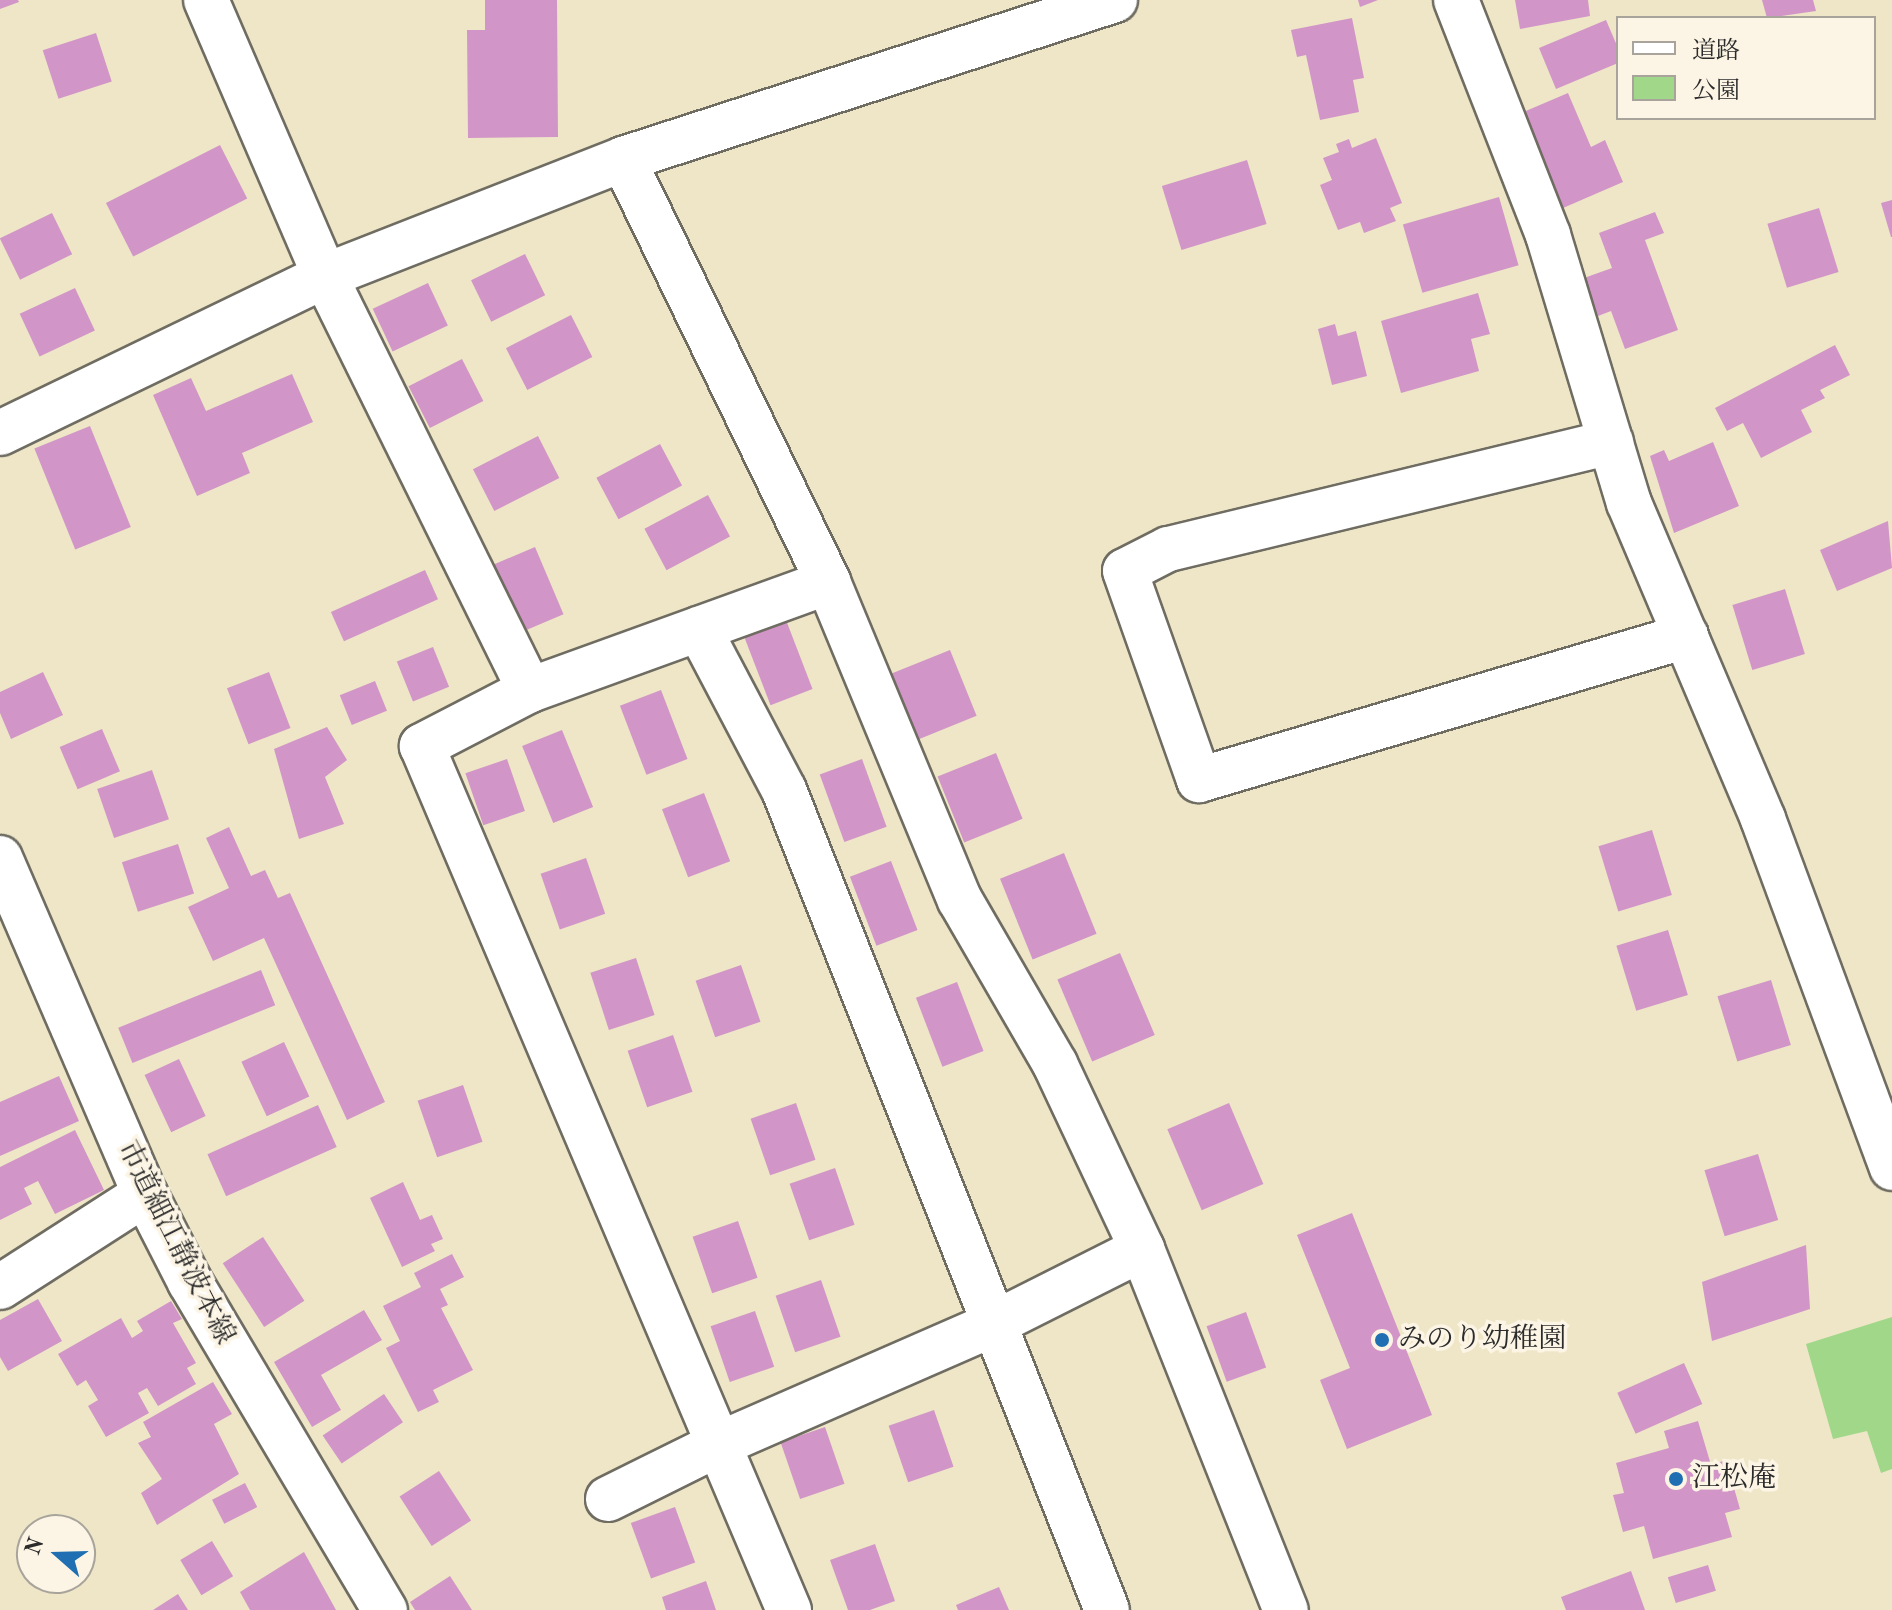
<!DOCTYPE html>
<html>
<head>
<meta charset="utf-8">
<style>
  body { margin:0 }
  #map { position:relative; width:1892px; height:1610px; overflow:hidden; background:#eee6c7; font-family:"Old Standard TT","Noto Serif JP",serif }
  div>[style] { position:absolute }
  .green>* { inset:0; background:#a0d788 }
  .building>* { inset:0; background:#d196c7; transform-origin:0 0 }
  .roads { filter:drop-shadow(2px 0 #6f6c62) drop-shadow(-2px 0 #6f6c62) drop-shadow(0 2px #6f6c62) drop-shadow(0 -2px #6f6c62) }
  .minor>* { height:44px; margin:-22px; padding:0 22px; transform-origin:22px; border-radius:22px; background:#fff }
  .dots>* { width:22px; height:22px; translate:-50% -50%; box-sizing:border-box; border:4px solid #fcf5e5; border-radius:50% }
  span { translate:-50% -50%; white-space:nowrap; text-align:center; line-height:1.15; -webkit-text-stroke:7px #fcf5e5; paint-order:stroke }
  .street-label { font-size:28px; color:#2b2b2b }
  .poi-label { font-size:28px; color:#2b2b2b }
  .left { translate:0 -50%; text-align:left }
  .legend { position:absolute; left:1616px; top:16px; width:260px; height:104px; box-sizing:border-box; background:#fcf5e5; border:2px solid #a8a49b; margin:0; padding:10px 14px; list-style:none; font-size:24px; color:#2b2b2b }
  .legend li { display:flex; align-items:center; gap:16px; height:40px }
  .legend b { width:40px; border:2px solid #a8a49b }
  .north { position:absolute; left:16px; top:1514px; width:80px; height:80px; box-sizing:border-box; background:#fcf5e5; border:2px solid #a8a49b; border-radius:50%; rotate:290deg; font-size:22px; font-weight:700; line-height:32px; text-align:center; color:#2b2b2b }
  .north::after { content:''; display:block; margin:auto; width:28px; height:36px; background:#1f6fb2; clip-path:polygon(50% 0,100% 100%,50% 72%,0 100%) }
</style>
</head>
<body>
<div id="map">
  <div class="green">
    <i style="clip-path:polygon(1892px 1317px,1892px 1469px,1881px 1473px,1867px 1431px,1833px 1439px,1806px 1344px)"></i>
  </div>
  <div class="building">
    <i style="clip-path:polygon(0 0,18px 0,19px 2px,0 9px)"></i>
    <i style="clip-path:polygon(485px 0,557px 0,558px 137px,468px 138px,467px 30px,485px 30px)"></i>
    <i style="clip-path:polygon(1358px 0,1378px 0,1360px 7px)"></i>
    <i style="clip-path:polygon(1515px 0,1588px 0,1590px 16px,1520px 29px)"></i>
    <i style="clip-path:polygon(1762px 0,1813px 0,1816px 11px,1767px 18px)"></i>
    <i style="clip-path:polygon(1352px 18px,1364px 78px,1353px 80px,1359px 112px,1320px 120px,1306px 55px,1297px 57px,1291px 30px)"></i>
    <i style="clip-path:polygon(1606px 20px,1618px 48px,1618px 63px,1556px 89px,1539px 48px)"></i>
    <i style="left:96px;top:33px;width:51px;height:56px;rotate:72deg"></i>
    <i style="clip-path:polygon(1568px 93px,1591px 147px,1605px 140px,1623px 182px,1563px 208px,1521px 113px)"></i>
    <i style="clip-path:polygon(1376px 138px,1402px 203px,1390px 208px,1396px 221px,1364px 233px,1360px 222px,1338px 230px,1320px 185px,1332px 180px,1323px 158px,1339px 152px,1336px 144px,1349px 139px,1352px 148px)"></i>
    <i style="left:220px;top:145px;width:60px;height:128px;rotate:63deg"></i>
    <i style="left:1247px;top:160px;width:67px;height:89px;rotate:73deg"></i>
    <i style="left:1499px;top:197px;width:71px;height:100px;rotate:74deg"></i>
    <i style="clip-path:polygon(1892px 200px,1892px 237px,1891px 237px,1881px 203px)"></i>
    <i style="left:1819px;top:208px;width:67px;height:54px;rotate:73deg"></i>
    <i style="clip-path:polygon(1655px 212px,1664px 233px,1645px 240px,1678px 330px,1625px 349px,1611px 311px,1598px 316px,1584px 278px,1612px 268px,1599px 233px)"></i>
    <i style="left:52px;top:213px;width:46px;height:58px;rotate:64deg"></i>
    <i style="left:525px;top:254px;width:46px;height:60px;rotate:64deg"></i>
    <i style="left:428px;top:283px;width:47px;height:61px;rotate:65deg"></i>
    <i style="left:75px;top:288px;width:47px;height:61px;rotate:65deg"></i>
    <i style="clip-path:polygon(1478px 293px,1490px 334px,1471px 339px,1479px 371px,1401px 393px,1381px 321px)"></i>
    <i style="left:571px;top:315px;width:47px;height:73px;rotate:63deg"></i>
    <i style="clip-path:polygon(1335px 324px,1338px 336px,1356px 331px,1367px 376px,1332px 385px,1318px 329px)"></i>
    <i style="clip-path:polygon(1835px 345px,1850px 375px,1820px 390px,1825px 398px,1801px 410px,1812px 432px,1761px 458px,1743px 423px,1727px 431px,1715px 408px)"></i>
    <i style="left:462px;top:359px;width:47px;height:60px;rotate:63deg"></i>
    <i style="clip-path:polygon(292px 374px,313px 422px,242px 453px,250px 473px,197px 496px,153px 395px,191px 378px,206px 411px)"></i>
    <i style="left:90px;top:426px;width:109px;height:60px;rotate:68deg"></i>
    <i style="left:538px;top:436px;width:47px;height:73px;rotate:63deg"></i>
    <i style="clip-path:polygon(1713px 442px,1739px 506px,1674px 533px,1650px 456px,1664px 450px,1669px 461px)"></i>
    <i style="left:660px;top:444px;width:47px;height:72px;rotate:62deg"></i>
    <i style="left:708px;top:495px;width:47px;height:72px;rotate:62deg"></i>
    <i style="clip-path:polygon(1888px 521px,1892px 568px,1837px 591px,1820px 550px)"></i>
    <i style="left:535px;top:547px;width:73px;height:48px;rotate:67deg"></i>
    <i style="left:425px;top:570px;width:32px;height:103px;rotate:66deg"></i>
    <i style="left:1785px;top:589px;width:68px;height:55px;rotate:73deg"></i>
    <i style="left:786px;top:620px;width:74px;height:45px;rotate:69deg"></i>
    <i style="left:433px;top:647px;width:43px;height:39px;rotate:68deg"></i>
    <i style="left:950px;top:650px;width:71px;height:63px;rotate:68deg"></i>
    <i style="clip-path:polygon(43px 672px,63px 715px,11px 739px,0 713px,0 692px)"></i>
    <i style="left:269px;top:672px;width:60px;height:45px;rotate:69deg"></i>
    <i style="left:375px;top:681px;width:32px;height:38px;rotate:68deg"></i>
    <i style="left:661px;top:690px;width:74px;height:44px;rotate:69deg"></i>
    <i style="clip-path:polygon(327px 727px,347px 760px,325px 777px,344px 824px,299px 839px,274px 749px)"></i>
    <i style="left:102px;top:729px;width:46px;height:46px;rotate:67deg"></i>
    <i style="left:562px;top:730px;width:83px;height:43px;rotate:68deg"></i>
    <i style="left:996px;top:753px;width:71px;height:63px;rotate:68deg"></i>
    <i style="left:507px;top:759px;width:55px;height:44px;rotate:71deg"></i>
    <i style="left:862px;top:759px;width:72px;height:45px;rotate:70deg"></i>
    <i style="left:152px;top:770px;width:52px;height:58px;rotate:71deg"></i>
    <i style="left:704px;top:793px;width:73px;height:45px;rotate:69deg"></i>
    <i style="clip-path:polygon(229px 827px,251px 876px,265px 870px,278px 898px,290px 893px,385px 1102px,347px 1120px,264px 938px,213px 961px,188px 907px,229px 888px,206px 838px)"></i>
    <i style="left:1652px;top:830px;width:68px;height:56px;rotate:73deg"></i>
    <i style="left:178px;top:844px;width:52px;height:59px;rotate:72deg"></i>
    <i style="left:1064px;top:853px;width:87px;height:69px;rotate:68deg"></i>
    <i style="left:586px;top:858px;width:59px;height:48px;rotate:71deg"></i>
    <i style="left:891px;top:861px;width:74px;height:44px;rotate:69deg"></i>
    <i style="left:1668px;top:930px;width:68px;height:54px;rotate:73deg"></i>
    <i style="left:1120px;top:953px;width:89px;height:68px;rotate:67deg"></i>
    <i style="left:636px;top:958px;width:60px;height:48px;rotate:72deg"></i>
    <i style="left:741px;top:965px;width:60px;height:48px;rotate:71deg"></i>
    <i style="left:261px;top:970px;width:38px;height:154px;rotate:68deg"></i>
    <i style="left:1771px;top:980px;width:68px;height:56px;rotate:73deg"></i>
    <i style="left:957px;top:982px;width:74px;height:44px;rotate:69deg"></i>
    <i style="left:673px;top:1035px;width:60px;height:48px;rotate:71deg"></i>
    <i style="left:284px;top:1042px;width:60px;height:47px;rotate:65deg"></i>
    <i style="left:179px;top:1059px;width:63px;height:38px;rotate:65deg"></i>
    <i style="clip-path:polygon(59px 1076px,79px 1121px,0 1156px,0 1102px)"></i>
    <i style="left:463px;top:1085px;width:60px;height:48px;rotate:71deg"></i>
    <i style="left:796px;top:1103px;width:60px;height:48px;rotate:71deg"></i>
    <i style="left:1229px;top:1103px;width:88px;height:67px;rotate:67deg"></i>
    <i style="left:318px;top:1105px;width:46px;height:121px;rotate:66deg"></i>
    <i style="clip-path:polygon(75px 1130px,104px 1190px,55px 1214px,38px 1181px,24px 1188px,32px 1204px,0 1220px,0 1167px)"></i>
    <i style="left:1758px;top:1154px;width:69px;height:56px;rotate:73deg"></i>
    <i style="left:835px;top:1168px;width:60px;height:48px;rotate:71deg"></i>
    <i style="clip-path:polygon(403px 1182px,420px 1220px,432px 1215px,443px 1239px,431px 1244px,435px 1251px,402px 1267px,370px 1198px)"></i>
    <i style="clip-path:polygon(1352px 1213px,1432px 1415px,1347px 1449px,1320px 1380px,1350px 1368px,1297px 1235px)"></i>
    <i style="left:738px;top:1221px;width:60px;height:48px;rotate:71deg"></i>
    <i style="left:263px;top:1237px;width:76px;height:48px;rotate:57deg"></i>
    <i style="clip-path:polygon(1806px 1245px,1810px 1309px,1712px 1341px,1702px 1282px)"></i>
    <i style="clip-path:polygon(452px 1254px,464px 1277px,440px 1289px,448px 1305px,441px 1308px,473px 1370px,433px 1390px,439px 1402px,418px 1412px,386px 1348px,400px 1341px,383px 1306px,421px 1287px,414px 1273px)"></i>
    <i style="left:821px;top:1280px;width:60px;height:48px;rotate:71deg"></i>
    <i style="clip-path:polygon(38px 1299px,62px 1341px,8px 1371px,0 1357px,0 1320px)"></i>
    <i style="clip-path:polygon(171px 1301px,182px 1319px,173px 1323px,196px 1363px,187px 1368px,196px 1384px,158px 1406px,147px 1388px,138px 1393px,149px 1413px,106px 1437px,88px 1406px,98px 1400px,86px 1380px,77px 1386px,58px 1354px,121px 1318px,132px 1338px,143px 1331px,137px 1321px)"></i>
    <i style="clip-path:polygon(364px 1310px,382px 1340px,321px 1375px,341px 1410px,312px 1427px,274px 1362px)"></i>
    <i style="left:755px;top:1311px;width:59px;height:47px;rotate:71deg"></i>
    <i style="left:1246px;top:1312px;width:59px;height:42px;rotate:70deg"></i>
    <i style="left:1684px;top:1363px;width:45px;height:73px;rotate:66deg"></i>
    <i style="clip-path:polygon(213px 1382px,232px 1414px,214px 1424px,239px 1474px,157px 1525px,141px 1493px,162px 1479px,138px 1443px,151px 1437px,143px 1422px)"></i>
    <i style="left:384px;top:1394px;width:34px;height:74px;rotate:56deg"></i>
    <i style="left:934px;top:1410px;width:60px;height:48px;rotate:71deg"></i>
    <i style="clip-path:polygon(1698px 1421px,1711px 1465px,1726px 1460px,1740px 1509px,1725px 1513px,1732px 1537px,1653px 1559px,1644px 1526px,1623px 1532px,1613px 1495px,1624px 1493px,1616px 1463px,1669px 1448px,1664px 1431px)"></i>
    <i style="left:825px;top:1427px;width:60px;height:47px;rotate:71deg"></i>
    <i style="left:439px;top:1471px;width:59px;height:47px;rotate:57deg"></i>
    <i style="left:245px;top:1483px;width:27px;height:37px;rotate:63deg"></i>
    <i style="left:675px;top:1507px;width:59px;height:47px;rotate:70deg"></i>
    <i style="left:212px;top:1541px;width:41px;height:37px;rotate:59deg"></i>
    <i style="clip-path:polygon(875px 1544px,895px 1601px,870px 1610px,848px 1610px,830px 1560px)"></i>
    <i style="clip-path:polygon(304px 1552px,336px 1610px,250px 1610px,240px 1592px)"></i>
    <i style="left:1708px;top:1565px;width:27px;height:42px;rotate:73deg"></i>
    <i style="clip-path:polygon(1631px 1571px,1645px 1610px,1566px 1610px,1561px 1597px)"></i>
    <i style="clip-path:polygon(450px 1576px,472px 1610px,415px 1610px,410px 1602px)"></i>
    <i style="clip-path:polygon(706px 1581px,716px 1610px,666px 1610px,662px 1597px)"></i>
    <i style="clip-path:polygon(999px 1587px,1009px 1610px,958px 1610px,956px 1605px)"></i>
    <i style="clip-path:polygon(178px 1594px,188px 1610px,153px 1610px)"></i>
  </div>
  <div class="roads">
    <div class="minor">
      <i style="left:206px;top:0;width:301px;rotate:66.7deg"></i>
      <i style="left:325px;top:276px;width:462px;rotate:63.7deg"></i>
      <i style="left:530px;top:690px;width:317px;rotate:-19.9deg"></i>
      <i style="left:1456px;top:0;width:252px;rotate:68.6deg"></i>
      <i style="left:1548px;top:235px;width:280px;rotate:73.2deg"></i>
      <i style="left:1629px;top:503px;width:343px;rotate:67deg"></i>
      <i style="left:1763px;top:819px;width:372px;rotate:69.7deg"></i>
      <i style="left:623px;top:159px;width:470px;rotate:64.1deg"></i>
      <i style="left:828px;top:582px;width:344px;rotate:67.5deg"></i>
      <i style="left:960px;top:900px;width:190px;rotate:59.9deg"></i>
      <i style="left:1055px;top:1064px;width:204px;rotate:64.8deg"></i>
      <i style="left:1142px;top:1249px;width:389px;rotate:68.3deg"></i>
      <i style="left:0;top:433px;width:361px;rotate:-25.8deg"></i>
      <i style="left:325px;top:276px;width:320px;rotate:-21.4deg"></i>
      <i style="left:623px;top:159px;width:517px;rotate:-17.91deg"></i>
      <i style="left:1611px;top:442px;width:456px;rotate:166.4deg"></i>
      <i style="left:1168px;top:549px;width:48px;rotate:152.9deg"></i>
      <i style="left:1125px;top:571px;width:222px;rotate:70.5deg"></i>
      <i style="left:1199px;top:780px;width:508px;rotate:-16.47deg"></i>
      <i style="left:699px;top:629px;width:182px;rotate:62.2deg"></i>
      <i style="left:784px;top:790px;width:881px;rotate:68.5deg"></i>
      <i style="left:530px;top:690px;width:122px;rotate:152.6deg"></i>
      <i style="left:422px;top:746px;width:939px;rotate:66.99deg"></i>
      <i style="left:0;top:858px;width:366px;rotate:66.7deg"></i>
      <i style="left:145px;top:1194px;width:99px;rotate:62.9deg"></i>
      <i style="left:190px;top:1282px;width:382px;rotate:59.3deg"></i>
      <i style="left:0;top:1287px;width:172px;rotate:-32.7deg"></i>
      <i style="left:608px;top:1499px;width:124px;rotate:-26.4deg"></i>
      <i style="left:719px;top:1444px;width:297px;rotate:-23.6deg"></i>
      <i style="left:991px;top:1325px;width:169px;rotate:-26.7deg"></i>
    </div>
  </div>
  <div class="dots">
    <i style="left:1382px;top:1340px;background:#1f6fb2"></i>
    <i style="left:1676px;top:1479px;background:#1f6fb2"></i>
  </div>
  <div class="street-label">
    <span style="left:175px;top:1243px;rotate:63deg">市道細江静波本線</span>
  </div>
  <div class="poi-label">
    <span class="left" style="left:1398px;top:1340px">みのり幼稚園</span>
    <span class="left" style="left:1692px;top:1479px">江松庵</span>
  </div>
  <ul class="legend">
  <li><b style="height:10px;background:#fff"></b>道路</li>
  <li><b style="height:22px;background:#a0d788"></b>公園</li>
  </ul>
  <div class="north">N</div>
</div>
</body>
</html>
